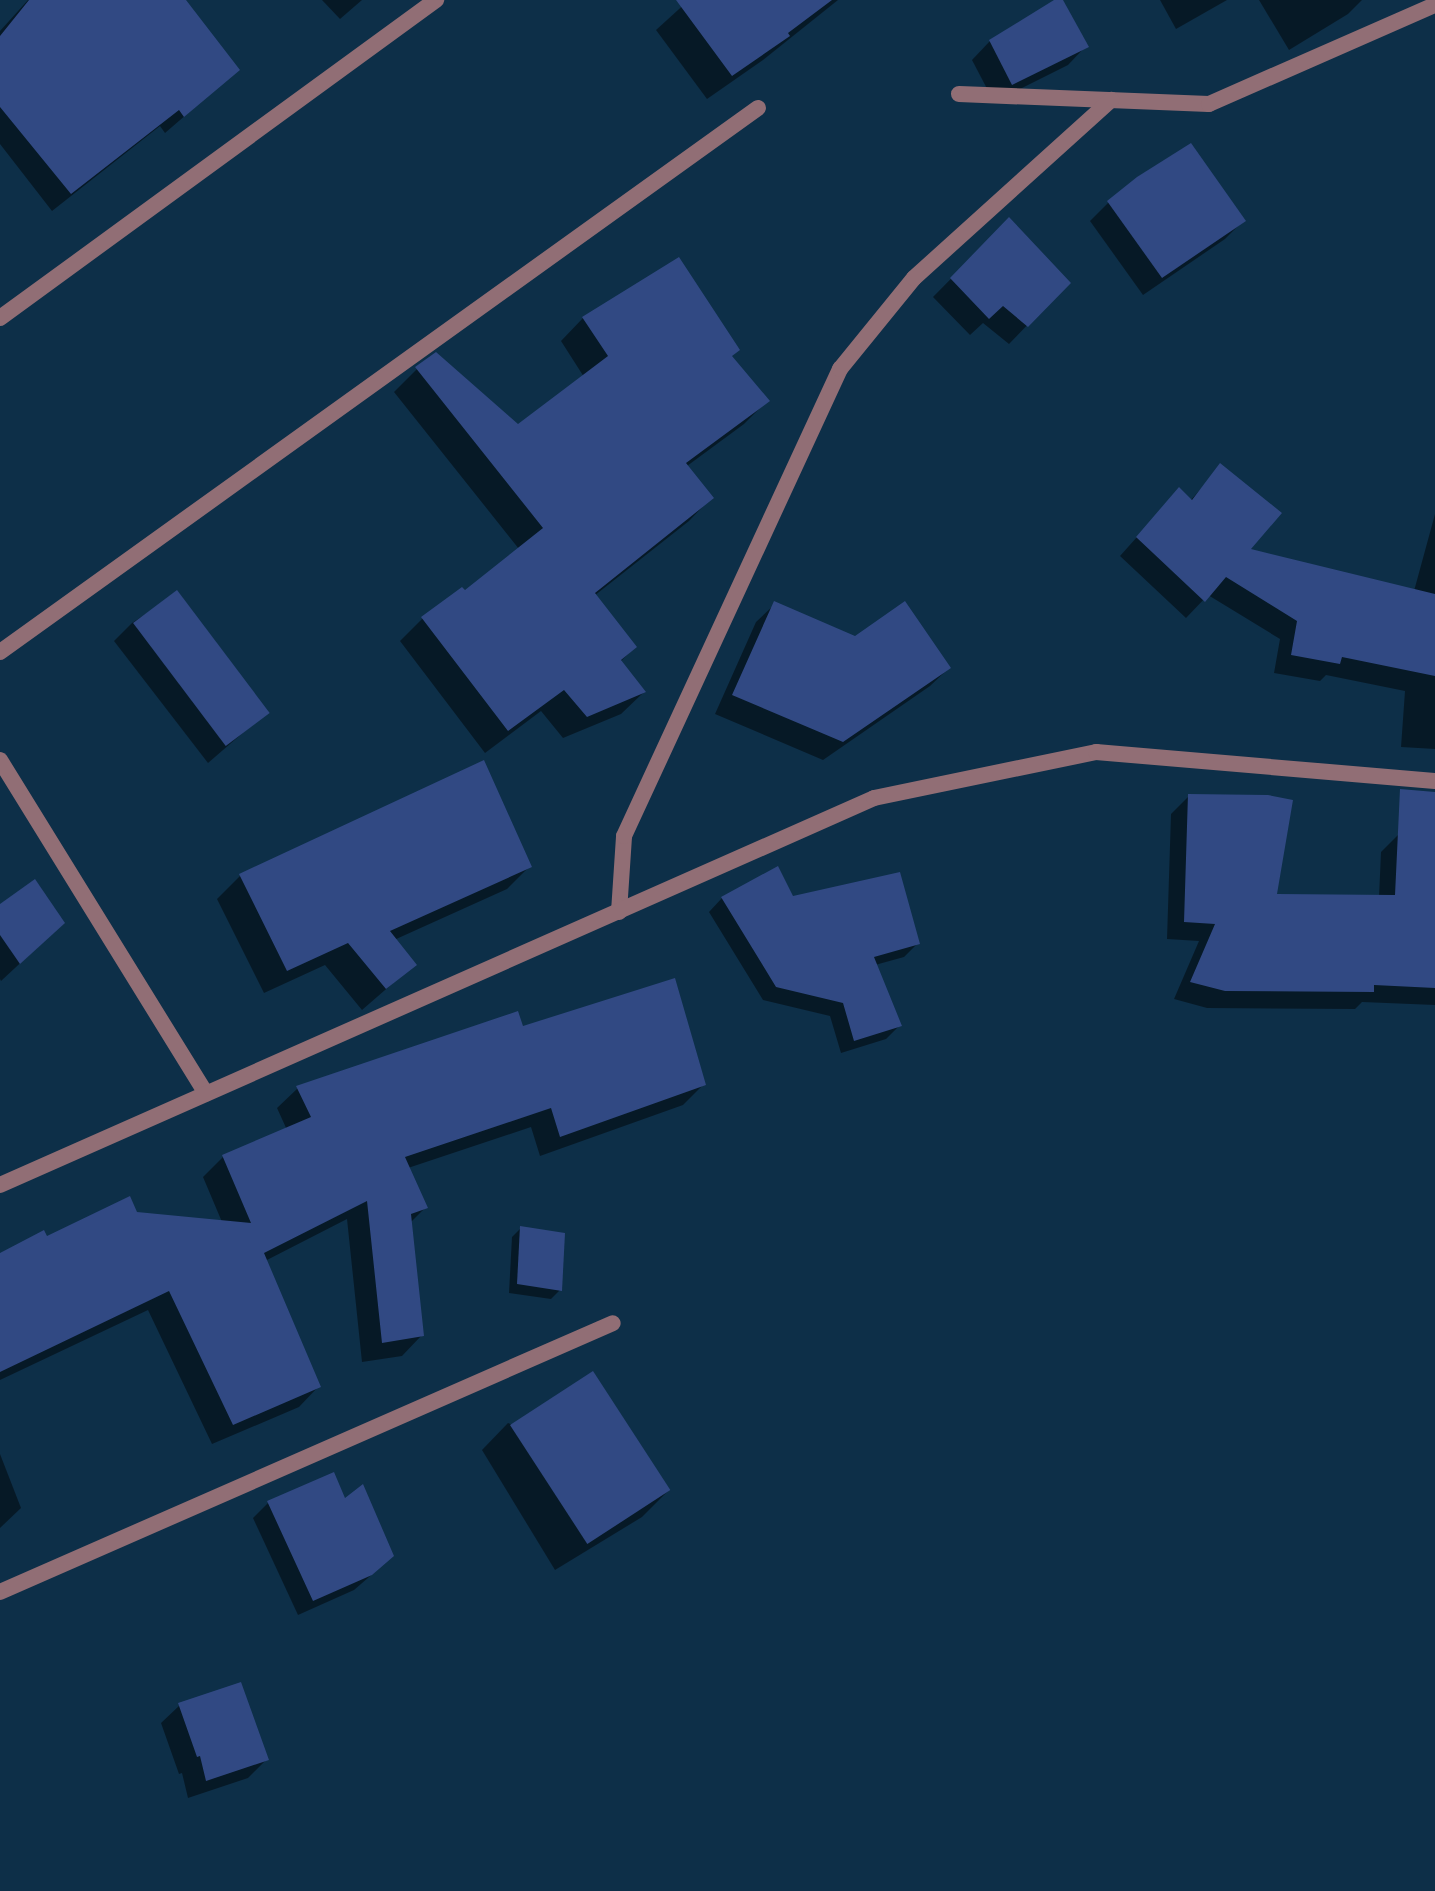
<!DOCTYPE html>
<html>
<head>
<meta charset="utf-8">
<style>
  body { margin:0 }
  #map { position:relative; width:1435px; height:1891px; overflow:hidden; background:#0d2f48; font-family:Commissioner,sans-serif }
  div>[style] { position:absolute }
  .shadow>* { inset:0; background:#0007 }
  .building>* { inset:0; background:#314983; transform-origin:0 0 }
  .minor>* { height:16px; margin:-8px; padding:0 8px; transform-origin:8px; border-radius:8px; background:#916e75 }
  span { translate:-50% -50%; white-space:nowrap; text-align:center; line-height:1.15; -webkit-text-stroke:7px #03243d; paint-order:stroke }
</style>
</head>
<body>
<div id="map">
  <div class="shadow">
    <i style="clip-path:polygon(28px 0,184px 0,238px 70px,165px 133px,160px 126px,52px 211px,0 144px,0 31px)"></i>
    <i style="clip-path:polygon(322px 0,362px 0,340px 19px)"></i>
    <i style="clip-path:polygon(689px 0,838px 0,763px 60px,707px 99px,656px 30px)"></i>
    <i style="clip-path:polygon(1060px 0,1086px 46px,1068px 65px,994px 102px,972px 60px,990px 41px)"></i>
    <i style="clip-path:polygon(1160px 0,1227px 0,1176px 29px)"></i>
    <i style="clip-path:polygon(1259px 0,1362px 0,1348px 14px,1289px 50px)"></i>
    <i style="clip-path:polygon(1108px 203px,1243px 221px,1225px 239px,1143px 295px,1090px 221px)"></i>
    <i style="clip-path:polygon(1009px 220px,1068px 283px,1009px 344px,983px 323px,970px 335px,933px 297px)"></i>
    <i style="clip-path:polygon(583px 318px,731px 357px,767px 401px,744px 424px,687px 466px,711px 498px,689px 521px,594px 596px,635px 647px,620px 662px,644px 692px,621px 714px,563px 738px,541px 711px,485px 753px,400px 641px,423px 618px,464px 593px,519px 549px,394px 392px,417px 369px,518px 426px,584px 377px,561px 341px)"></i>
    <i style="clip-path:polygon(1221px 466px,1247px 550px,1414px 591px,1435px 514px,1435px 749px,1401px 747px,1405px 691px,1326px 675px,1320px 681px,1274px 673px,1280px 639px,1208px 595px,1186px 618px,1120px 556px,1179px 490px,1190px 501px)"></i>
    <i style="clip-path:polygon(177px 593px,266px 713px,208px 763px,114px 641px,132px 623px)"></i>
    <i style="clip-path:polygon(775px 604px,855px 638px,949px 668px,930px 686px,823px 760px,715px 714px,756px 622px)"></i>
    <i style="clip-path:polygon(483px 763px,530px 866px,507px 889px,394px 940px,415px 964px,362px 1010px,325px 965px,264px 993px,217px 899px,240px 876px)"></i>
    <i style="clip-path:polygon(1189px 796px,1275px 896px,1379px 897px,1381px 852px,1399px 834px,1435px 838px,1435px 1005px,1362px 1002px,1355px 1009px,1207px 1008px,1174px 999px,1199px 941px,1167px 939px,1171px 814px)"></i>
    <i style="clip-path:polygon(722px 898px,792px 898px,917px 944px,904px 957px,875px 965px,899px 1026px,886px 1039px,841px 1053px,830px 1016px,763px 1000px,709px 912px)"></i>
    <i style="clip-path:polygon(0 907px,44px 941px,1px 981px,0 979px)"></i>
    <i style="clip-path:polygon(522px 1029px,704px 1084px,683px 1105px,540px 1156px,531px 1127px,408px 1168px,426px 1207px,410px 1223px,422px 1335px,402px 1356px,362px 1362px,347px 1219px,265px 1261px,319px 1386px,299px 1407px,212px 1444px,148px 1310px,0 1380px,0 1255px,135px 1213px,222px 1222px,203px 1177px,223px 1157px,287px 1130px,277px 1108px,298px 1088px)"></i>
    <i style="clip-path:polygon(521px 1228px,560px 1290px,551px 1299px,509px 1293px,512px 1237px)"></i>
    <i style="clip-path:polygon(508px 1423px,669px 1490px,642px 1517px,555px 1570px,482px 1450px)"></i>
    <i style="clip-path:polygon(0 1454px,21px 1508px,0 1528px)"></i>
    <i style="clip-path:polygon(268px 1503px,376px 1571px,354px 1590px,298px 1615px,253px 1518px)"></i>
    <i style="clip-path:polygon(180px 1705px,267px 1759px,248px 1778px,188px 1798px,182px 1773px,179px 1774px,161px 1723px)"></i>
  </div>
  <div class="building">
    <i style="clip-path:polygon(29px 0,186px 0,240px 70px,184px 117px,179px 110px,71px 194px,0 107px,0 36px)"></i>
    <i style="clip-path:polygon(676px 0,832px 0,788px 33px,790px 36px,732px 76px)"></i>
    <i style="clip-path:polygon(1054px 0,1063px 0,1089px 47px,1012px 85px,989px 40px)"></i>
    <i style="clip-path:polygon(1191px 143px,1246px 221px,1162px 278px,1107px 201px,1137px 177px)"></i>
    <i style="clip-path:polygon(1009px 217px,1071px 283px,1028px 327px,1003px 306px,989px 319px,950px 278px)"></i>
    <i style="clip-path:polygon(679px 257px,740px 350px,732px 356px,770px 401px,686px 463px,714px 498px,595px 593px,637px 647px,621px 660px,646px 692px,587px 717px,564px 690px,508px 731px,421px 617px,462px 587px,465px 590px,543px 528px,415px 367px,436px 352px,518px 424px,608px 356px,582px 317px)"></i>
    <i style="clip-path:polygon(1220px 463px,1282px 513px,1251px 549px,1435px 594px,1435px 676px,1342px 657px,1340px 664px,1291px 655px,1297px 621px,1226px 577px,1205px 602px,1136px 537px,1179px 487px,1192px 500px)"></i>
    <i style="left:177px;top:590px;width:154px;height:55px;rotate:53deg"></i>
    <i style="clip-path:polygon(774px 601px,855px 636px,905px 601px,951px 668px,843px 742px,732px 695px)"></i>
    <i style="clip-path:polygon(484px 760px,532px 867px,390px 931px,417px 965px,386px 989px,348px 943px,287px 971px,239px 874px)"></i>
    <i style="clip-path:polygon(1400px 789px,1435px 792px,1435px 988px,1374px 985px,1374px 992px,1225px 991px,1190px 982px,1215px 924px,1184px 922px,1188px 794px,1268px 795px,1293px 800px,1277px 894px,1395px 895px)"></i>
    <i style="clip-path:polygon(778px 866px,793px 896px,900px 872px,920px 944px,874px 957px,902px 1026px,854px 1041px,843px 1003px,776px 987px,721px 897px)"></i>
    <i style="clip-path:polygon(35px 879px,65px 923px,20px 964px,0 935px,0 904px)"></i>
    <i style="clip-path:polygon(675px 978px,706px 1085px,560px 1137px,551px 1108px,405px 1157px,428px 1208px,411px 1214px,424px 1336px,382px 1343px,367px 1201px,264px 1253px,321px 1387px,233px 1425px,169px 1291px,0 1372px,0 1253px,44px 1230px,47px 1236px,130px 1196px,137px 1212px,251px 1223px,222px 1155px,311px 1117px,296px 1086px,518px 1011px,523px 1026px)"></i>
    <i style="clip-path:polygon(520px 1226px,565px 1233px,562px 1291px,517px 1284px)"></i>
    <i style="left:593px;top:1371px;width:142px;height:99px;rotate:57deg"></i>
    <i style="clip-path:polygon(334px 1472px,345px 1498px,363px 1484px,394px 1556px,372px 1575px,313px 1601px,267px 1501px)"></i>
    <i style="clip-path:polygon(241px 1682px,269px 1760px,206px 1781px,200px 1756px,197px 1757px,178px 1703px)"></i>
  </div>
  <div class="minor">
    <i style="left:959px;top:94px;width:250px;rotate:2.3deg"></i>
    <i style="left:1209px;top:104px;width:247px;rotate:-23.7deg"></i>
    <i style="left:0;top:318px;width:540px;rotate:-36.11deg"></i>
    <i style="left:0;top:652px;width:933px;rotate:-35.67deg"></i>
    <i style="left:0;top:760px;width:392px;rotate:58.3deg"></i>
    <i style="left:619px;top:912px;width:76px;rotate:-86.2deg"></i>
    <i style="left:624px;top:836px;width:515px;rotate:-65.18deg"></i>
    <i style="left:840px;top:369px;width:117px;rotate:-50.9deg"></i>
    <i style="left:914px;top:278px;width:266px;rotate:-42.1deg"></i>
    <i style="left:0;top:1185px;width:956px;rotate:-23.88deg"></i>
    <i style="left:874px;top:798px;width:227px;rotate:-11.7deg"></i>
    <i style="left:1096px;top:752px;width:340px;rotate:4.9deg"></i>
    <i style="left:0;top:1592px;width:669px;rotate:-23.69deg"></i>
  </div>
</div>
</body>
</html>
